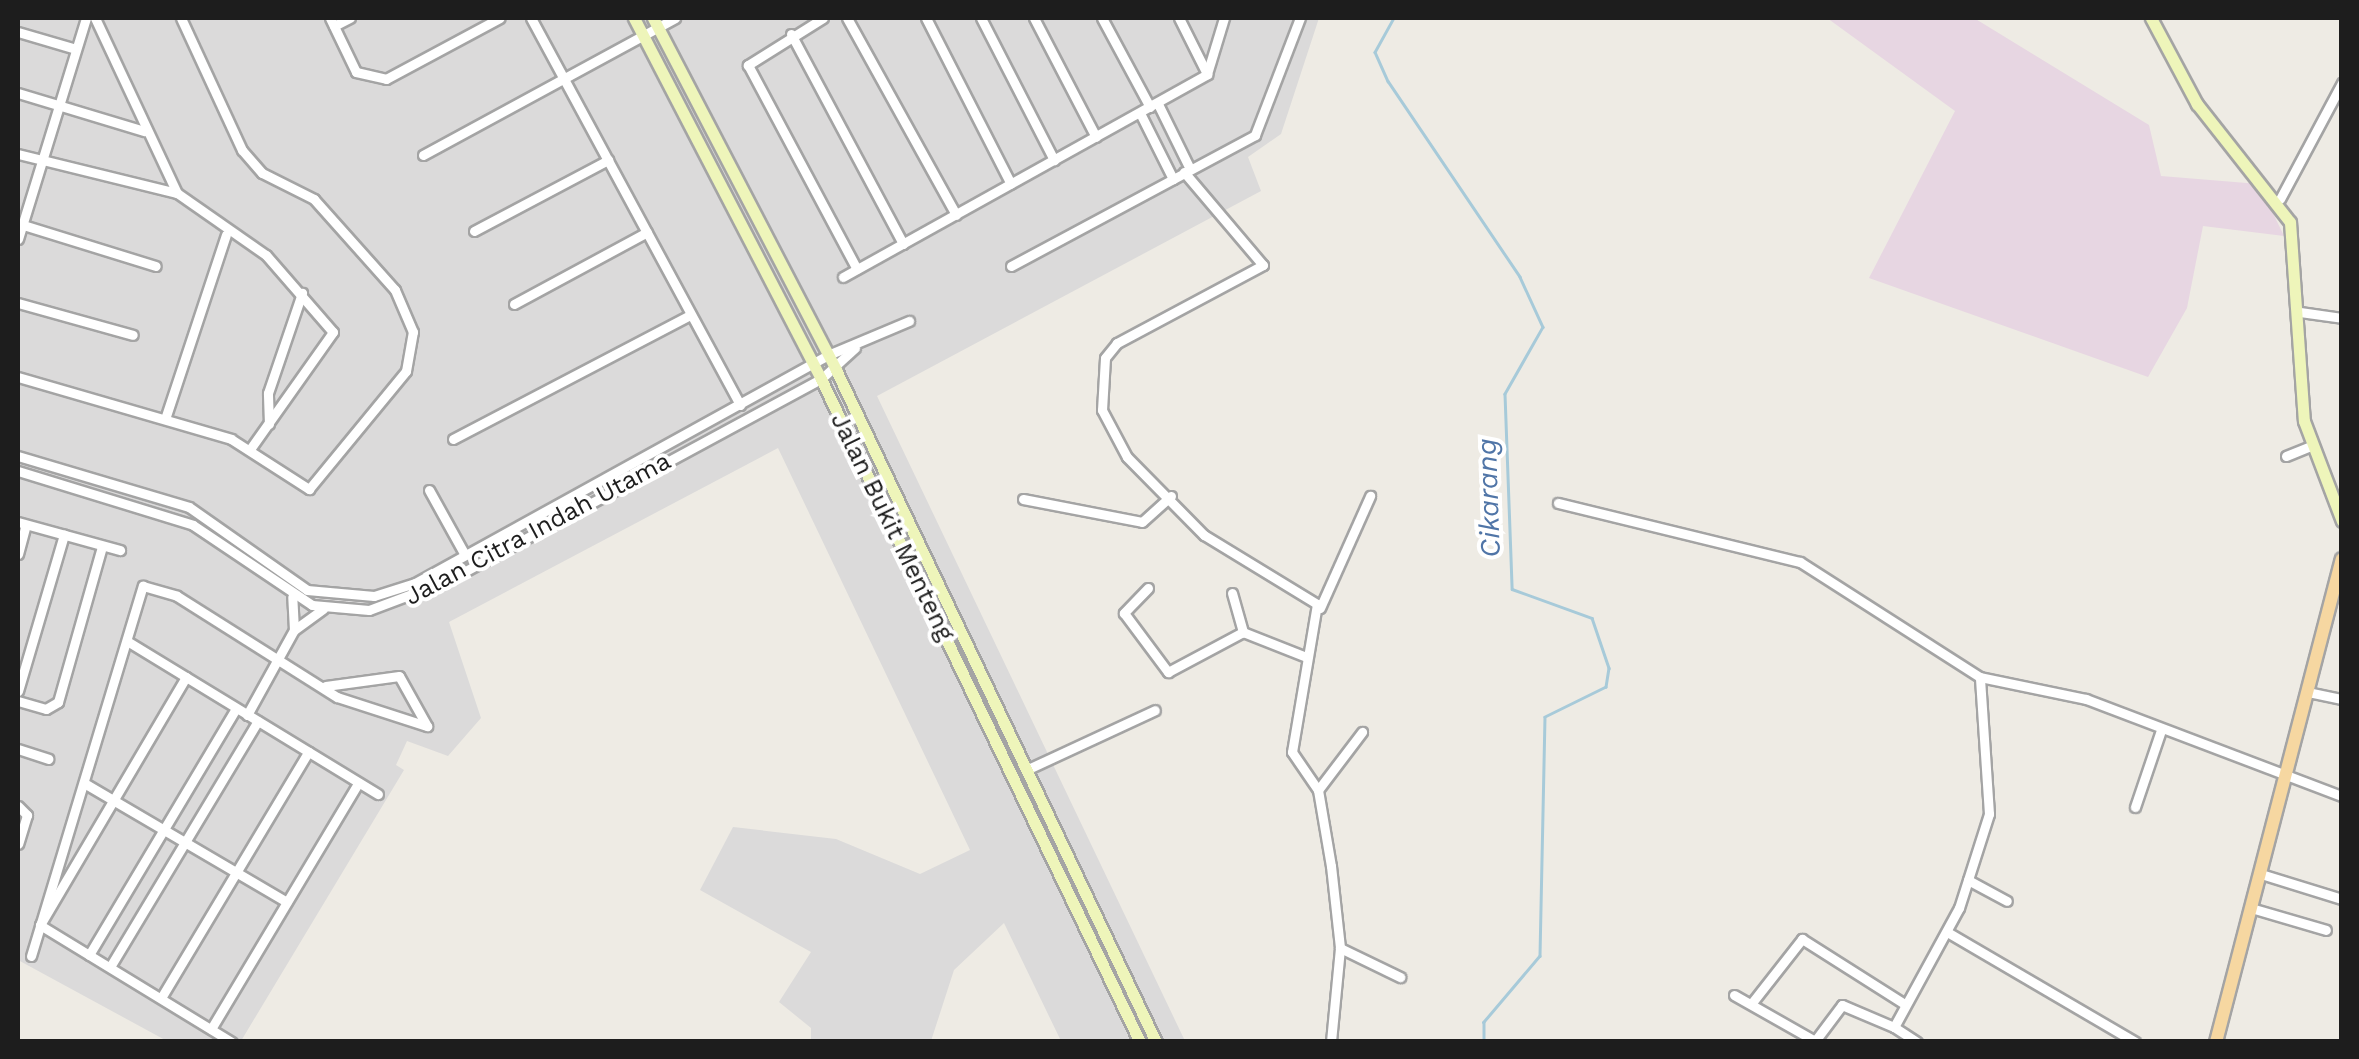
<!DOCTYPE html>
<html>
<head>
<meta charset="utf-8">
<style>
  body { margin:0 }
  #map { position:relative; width:2359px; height:1059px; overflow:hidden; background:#eeebe4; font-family:"Work Sans",sans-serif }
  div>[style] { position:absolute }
  .residential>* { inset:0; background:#dbdada }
  .industrial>* { inset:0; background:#e7d6e2 }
  .stream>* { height:2.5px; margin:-1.25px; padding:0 1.25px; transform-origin:1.25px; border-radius:1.25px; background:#a7cad9 }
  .roads { filter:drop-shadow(2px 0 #a4a4a4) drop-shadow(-2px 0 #a4a4a4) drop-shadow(0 2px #a4a4a4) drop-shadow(0 -2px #a4a4a4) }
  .street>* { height:9px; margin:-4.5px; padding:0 4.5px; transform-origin:4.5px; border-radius:4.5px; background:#fff }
  .secondary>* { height:11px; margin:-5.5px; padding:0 5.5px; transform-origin:5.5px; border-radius:5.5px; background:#eef5ba }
  .primary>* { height:12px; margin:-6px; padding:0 6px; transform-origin:6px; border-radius:6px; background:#f6d7a1 }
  span { translate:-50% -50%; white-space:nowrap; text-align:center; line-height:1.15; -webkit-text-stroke:8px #fff; paint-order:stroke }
  .street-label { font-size:25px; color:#1d1d1d }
  .water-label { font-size:28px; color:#5075a7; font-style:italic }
  .frame { position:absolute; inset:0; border:20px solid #1d1d1d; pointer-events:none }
</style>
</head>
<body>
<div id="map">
  <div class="residential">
    <i style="clip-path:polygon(18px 18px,1319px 18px,1281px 134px,1248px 157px,1261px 191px,877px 396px,1185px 1041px,1061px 1041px,1004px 923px,954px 970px,931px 1041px,811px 1041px,811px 1028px,779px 1002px,811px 952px,700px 890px,733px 827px,836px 839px,920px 874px,970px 850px,778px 448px,449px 622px,481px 718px,448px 756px,407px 741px,396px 765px,404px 770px,241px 1041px,167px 1041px,18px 960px)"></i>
  </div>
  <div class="industrial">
    <i style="clip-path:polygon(1827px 18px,1974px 18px,2149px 125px,2161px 176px,2259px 184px,2284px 236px,2203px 226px,2187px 308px,2148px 377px,1869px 278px,1955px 111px)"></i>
  </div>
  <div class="stream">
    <i style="left:1394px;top:18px;width:39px;rotate:119deg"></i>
    <i style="left:1375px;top:52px;width:32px;rotate:66deg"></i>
    <i style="left:1388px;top:81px;width:236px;rotate:56deg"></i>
    <i style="left:1520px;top:277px;width:55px;rotate:65.3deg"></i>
    <i style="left:1543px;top:327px;width:77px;rotate:119.6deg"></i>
    <i style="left:1505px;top:394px;width:195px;rotate:87.9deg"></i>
    <i style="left:1512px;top:589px;width:85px;rotate:19.9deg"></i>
    <i style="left:1592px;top:618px;width:53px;rotate:71.2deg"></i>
    <i style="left:1609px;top:668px;width:19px;rotate:99deg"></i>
    <i style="left:1606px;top:687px;width:68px;rotate:153.8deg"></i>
    <i style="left:1545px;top:717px;width:239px;rotate:91.2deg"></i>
    <i style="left:1540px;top:956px;width:87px;rotate:130.3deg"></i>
    <i style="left:1484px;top:1022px;width:20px;rotate:90deg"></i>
  </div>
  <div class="roads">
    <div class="street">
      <i style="left:95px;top:18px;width:193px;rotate:64.9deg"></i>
      <i style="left:177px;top:193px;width:108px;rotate:34.9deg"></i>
      <i style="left:266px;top:255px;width:102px;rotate:49deg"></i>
      <i style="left:333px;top:332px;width:142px;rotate:125.3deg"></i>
      <i style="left:330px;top:18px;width:60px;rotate:64.3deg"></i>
      <i style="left:356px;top:72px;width:31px;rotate:13deg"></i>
      <i style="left:386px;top:79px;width:129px;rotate:-28.2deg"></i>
      <i style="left:531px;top:18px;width:440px;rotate:61.6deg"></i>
      <i style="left:823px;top:18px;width:89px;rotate:147.9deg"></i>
      <i style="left:748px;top:65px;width:231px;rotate:61.9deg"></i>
      <i style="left:847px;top:18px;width:225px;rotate:61deg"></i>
      <i style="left:926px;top:18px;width:186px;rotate:62.9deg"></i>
      <i style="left:981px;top:18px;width:160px;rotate:62.8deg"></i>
      <i style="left:1034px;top:18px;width:134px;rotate:62.5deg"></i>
      <i style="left:1102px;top:18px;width:101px;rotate:61.7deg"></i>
      <i style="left:1179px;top:18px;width:63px;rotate:63.4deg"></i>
      <i style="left:334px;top:26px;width:18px;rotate:-27deg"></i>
      <i style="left:18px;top:32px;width:60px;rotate:16.3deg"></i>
      <i style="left:791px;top:34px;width:238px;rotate:61.9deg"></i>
      <i style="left:18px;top:93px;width:132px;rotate:16.8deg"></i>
      <i style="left:1158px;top:104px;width:72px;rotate:63.8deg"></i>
      <i style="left:1140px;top:113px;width:74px;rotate:63.4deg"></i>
      <i style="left:18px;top:154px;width:164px;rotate:13.8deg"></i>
      <i style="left:423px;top:155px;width:287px;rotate:-28.5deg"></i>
      <i style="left:1184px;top:172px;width:122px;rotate:49.7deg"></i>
      <i style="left:1263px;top:265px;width:166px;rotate:151.9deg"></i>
      <i style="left:1117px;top:343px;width:19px;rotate:129deg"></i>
      <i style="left:1105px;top:358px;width:52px;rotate:93.3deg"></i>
      <i style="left:1102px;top:410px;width:53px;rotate:62deg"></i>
      <i style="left:1127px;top:457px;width:110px;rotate:45.4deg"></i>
      <i style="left:1204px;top:535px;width:132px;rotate:31.4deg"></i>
      <i style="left:1317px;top:604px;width:150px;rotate:99.6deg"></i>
      <i style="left:1292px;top:752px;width:46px;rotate:55.6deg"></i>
      <i style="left:1318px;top:790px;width:77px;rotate:80.3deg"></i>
      <i style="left:1331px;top:866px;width:82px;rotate:83.7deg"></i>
      <i style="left:1340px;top:948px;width:94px;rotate:95.5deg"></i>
      <i style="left:2280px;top:199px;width:132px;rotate:-61.9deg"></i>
      <i style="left:20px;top:224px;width:142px;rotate:17.2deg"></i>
      <i style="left:474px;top:231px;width:152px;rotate:-27.9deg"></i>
      <i style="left:18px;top:239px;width:231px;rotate:-72.9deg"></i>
      <i style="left:1011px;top:266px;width:277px;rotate:-28.2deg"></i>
      <i style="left:1255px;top:135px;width:125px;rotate:-69deg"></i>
      <i style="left:843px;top:277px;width:417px;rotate:-29.1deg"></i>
      <i style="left:1207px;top:74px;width:59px;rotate:-73.1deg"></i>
      <i style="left:18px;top:303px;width:119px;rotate:15.5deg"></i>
      <i style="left:514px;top:304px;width:151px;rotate:-28.4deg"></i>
      <i style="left:2300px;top:312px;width:42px;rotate:8.1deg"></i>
      <i style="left:18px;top:377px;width:222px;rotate:16.2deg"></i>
      <i style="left:231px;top:439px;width:93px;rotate:32.7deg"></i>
      <i style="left:309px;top:489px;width:153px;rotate:-50.6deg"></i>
      <i style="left:406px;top:371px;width:40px;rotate:-80deg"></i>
      <i style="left:413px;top:332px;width:46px;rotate:-113.2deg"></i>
      <i style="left:395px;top:290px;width:122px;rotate:-131.7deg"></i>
      <i style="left:314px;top:199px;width:58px;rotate:-153.4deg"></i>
      <i style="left:262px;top:173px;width:30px;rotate:-131deg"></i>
      <i style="left:242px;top:150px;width:145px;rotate:-114.8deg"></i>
      <i style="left:165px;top:419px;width:194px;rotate:-71.7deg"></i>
      <i style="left:269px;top:424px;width:31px;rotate:-92deg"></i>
      <i style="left:268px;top:393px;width:106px;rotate:-71.2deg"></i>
      <i style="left:453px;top:439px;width:267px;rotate:-27.6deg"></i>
      <i style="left:18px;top:456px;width:178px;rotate:16.6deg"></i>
      <i style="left:189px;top:507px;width:144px;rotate:35.1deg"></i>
      <i style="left:307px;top:590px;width:67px;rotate:5.1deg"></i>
      <i style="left:374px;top:596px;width:43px;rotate:-17.6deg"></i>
      <i style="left:415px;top:583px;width:472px;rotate:-28.9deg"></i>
      <i style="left:828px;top:355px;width:88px;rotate:-22.8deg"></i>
      <i style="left:2286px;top:456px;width:27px;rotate:-22deg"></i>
      <i style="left:18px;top:471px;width:183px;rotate:17.1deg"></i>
      <i style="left:193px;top:525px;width:143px;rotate:33.9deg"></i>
      <i style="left:312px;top:605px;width:57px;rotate:5deg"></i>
      <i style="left:369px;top:610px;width:85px;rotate:-20.6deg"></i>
      <i style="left:449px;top:580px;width:423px;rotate:-28.4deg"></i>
      <i style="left:821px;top:379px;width:46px;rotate:-42.4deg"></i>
      <i style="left:429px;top:490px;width:74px;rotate:61deg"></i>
      <i style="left:1023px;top:499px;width:121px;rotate:10.9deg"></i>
      <i style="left:1142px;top:522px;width:39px;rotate:-42deg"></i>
      <i style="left:1558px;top:503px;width:249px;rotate:13.7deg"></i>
      <i style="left:1800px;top:562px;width:214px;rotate:32.6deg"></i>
      <i style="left:18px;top:522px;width:106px;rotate:15.4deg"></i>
      <i style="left:18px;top:554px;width:30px;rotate:-75deg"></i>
      <i style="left:1148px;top:588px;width:35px;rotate:134deg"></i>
      <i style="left:1124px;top:613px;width:74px;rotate:53.3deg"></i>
      <i style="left:1168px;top:672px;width:85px;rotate:-28.1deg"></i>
      <i style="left:1232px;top:593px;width:41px;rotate:74.2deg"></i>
      <i style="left:1243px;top:632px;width:68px;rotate:21.6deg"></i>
      <i style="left:1320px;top:608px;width:123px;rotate:-65.9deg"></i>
      <i style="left:294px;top:630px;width:36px;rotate:-36deg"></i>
      <i style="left:127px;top:641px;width:294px;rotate:31.4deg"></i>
      <i style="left:186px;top:677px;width:288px;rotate:120.5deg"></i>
      <i style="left:40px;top:925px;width:225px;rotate:31.4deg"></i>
      <i style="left:18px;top:691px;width:163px;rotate:-73.6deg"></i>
      <i style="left:2308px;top:692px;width:35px;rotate:12deg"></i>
      <i style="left:18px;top:701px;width:29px;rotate:16deg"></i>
      <i style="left:46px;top:709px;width:14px;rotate:-30deg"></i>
      <i style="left:58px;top:702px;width:162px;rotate:-74.2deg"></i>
      <i style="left:247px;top:715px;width:97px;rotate:-61.1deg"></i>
      <i style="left:294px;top:630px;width:33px;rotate:-93deg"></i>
      <i style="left:18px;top:749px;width:32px;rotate:18deg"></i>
      <i style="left:1026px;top:770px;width:142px;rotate:-24.9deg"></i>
      <i style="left:84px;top:783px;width:235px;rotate:30.4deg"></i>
      <i style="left:1318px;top:790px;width:73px;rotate:-52.8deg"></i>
      <i style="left:18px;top:806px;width:13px;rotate:45deg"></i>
      <i style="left:27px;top:815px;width:30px;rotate:107deg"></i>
      <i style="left:2135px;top:807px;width:81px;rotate:-71.3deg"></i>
      <i style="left:2261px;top:874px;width:85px;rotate:17.2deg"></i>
      <i style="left:1968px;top:880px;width:44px;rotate:28.3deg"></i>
      <i style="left:2251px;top:908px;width:78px;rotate:16.3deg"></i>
      <i style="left:1947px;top:932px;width:218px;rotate:30.3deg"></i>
      <i style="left:1340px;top:948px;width:67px;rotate:25.8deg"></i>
      <i style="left:89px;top:955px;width:287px;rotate:-59.2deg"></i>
      <i style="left:31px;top:956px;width:387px;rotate:-73.2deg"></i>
      <i style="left:143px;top:586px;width:35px;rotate:16deg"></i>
      <i style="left:177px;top:596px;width:189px;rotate:32.3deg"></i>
      <i style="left:337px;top:697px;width:95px;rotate:17.9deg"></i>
      <i style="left:427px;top:726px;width:57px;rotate:-119.2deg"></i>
      <i style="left:399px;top:676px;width:74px;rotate:172.2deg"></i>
      <i style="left:110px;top:967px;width:287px;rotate:-59deg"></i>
      <i style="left:1734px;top:995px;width:93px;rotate:29.6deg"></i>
      <i style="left:1815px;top:1041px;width:45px;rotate:-53.1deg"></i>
      <i style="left:1842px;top:1005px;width:56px;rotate:22.9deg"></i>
      <i style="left:161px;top:998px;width:287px;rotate:-59.1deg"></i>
      <i style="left:1751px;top:1004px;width:83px;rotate:-51.9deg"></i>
      <i style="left:1802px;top:939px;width:120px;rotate:32.4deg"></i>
      <i style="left:211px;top:1029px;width:287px;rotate:-59.1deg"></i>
      <i style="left:1917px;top:1042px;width:27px;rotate:-147deg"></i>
      <i style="left:1894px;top:1027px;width:136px;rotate:-61.4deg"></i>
      <i style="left:1959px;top:908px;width:99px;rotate:-72.3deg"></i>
      <i style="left:1989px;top:814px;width:137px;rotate:-93.8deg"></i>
      <i style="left:1980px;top:677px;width:108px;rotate:11.7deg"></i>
      <i style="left:2086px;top:699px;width:274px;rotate:20.8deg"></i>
    </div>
    <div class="secondary">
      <i style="left:634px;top:18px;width:407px;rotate:62.6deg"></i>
      <i style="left:821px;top:379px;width:736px;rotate:64.31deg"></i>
      <i style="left:653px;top:18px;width:397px;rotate:62.5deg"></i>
      <i style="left:836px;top:370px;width:744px;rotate:64.54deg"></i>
      <i style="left:2151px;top:18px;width:98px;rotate:61.9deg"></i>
      <i style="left:2197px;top:104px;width:150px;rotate:51.8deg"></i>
      <i style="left:2290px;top:222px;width:199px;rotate:86deg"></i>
      <i style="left:2304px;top:421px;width:107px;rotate:69.2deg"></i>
    </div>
    <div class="primary">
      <i style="left:2216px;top:1042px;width:499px;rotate:-75.4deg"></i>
    </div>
  </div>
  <div class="street-label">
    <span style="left:892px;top:527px;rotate:64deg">Jalan Bukit Menteng</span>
    <span style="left:538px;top:529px;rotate:-28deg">Jalan Citra Indah Utama</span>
  </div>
  <div class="water-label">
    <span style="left:1489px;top:498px;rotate:-92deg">Cikarang</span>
  </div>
  <div class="frame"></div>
</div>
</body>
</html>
